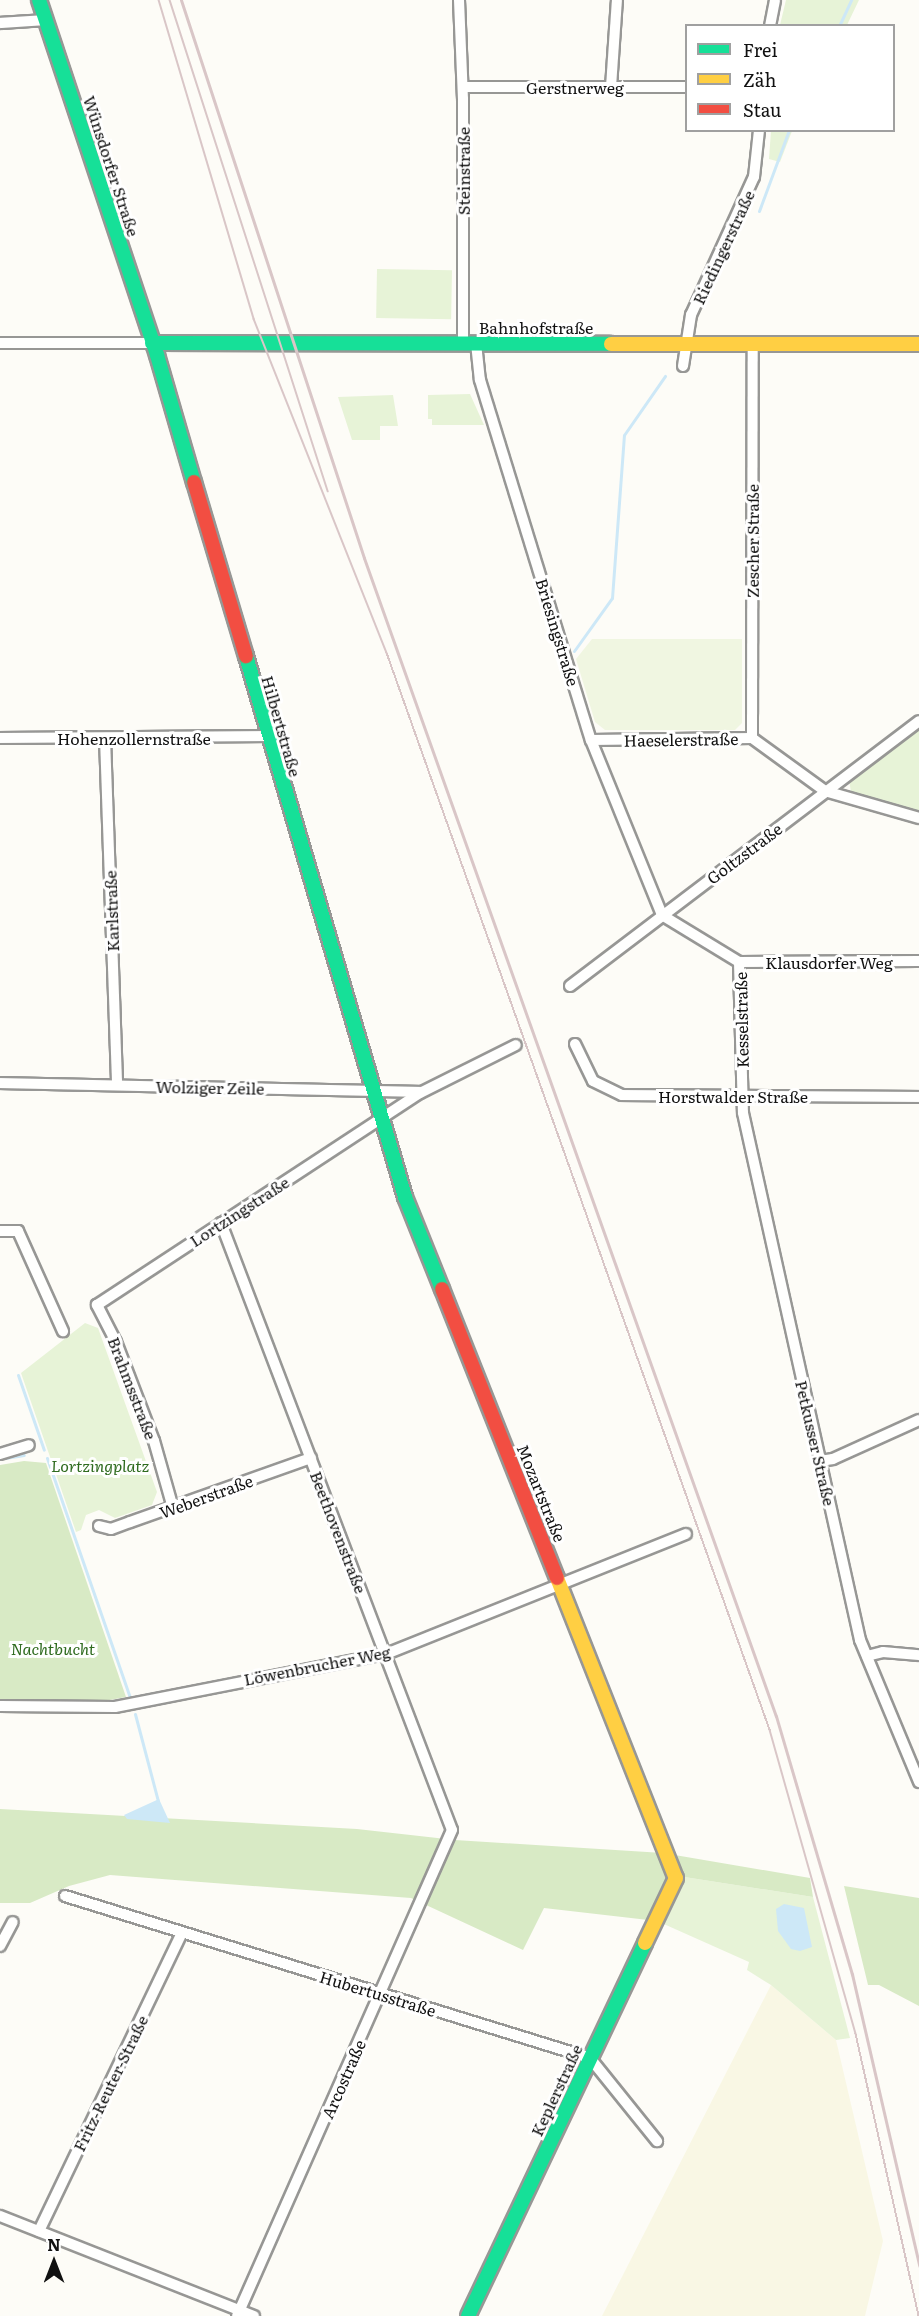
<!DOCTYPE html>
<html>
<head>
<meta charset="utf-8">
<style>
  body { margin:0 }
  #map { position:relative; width:919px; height:2316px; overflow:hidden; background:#fdfcf7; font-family:Literata,serif }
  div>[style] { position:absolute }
  .farmland>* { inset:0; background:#f9f7e4 }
  .green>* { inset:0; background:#e7f3d7; transform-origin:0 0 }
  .forest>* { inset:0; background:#d8eac5 }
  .pitch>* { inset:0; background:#f0f6e1 }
  .water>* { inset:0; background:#cde8f7 }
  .stream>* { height:3px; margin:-1.5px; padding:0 1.5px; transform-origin:1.5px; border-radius:1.5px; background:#cde8f7 }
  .roads { filter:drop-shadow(2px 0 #979795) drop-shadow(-2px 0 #979795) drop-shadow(0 2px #979795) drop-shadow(0 -2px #979795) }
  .street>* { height:10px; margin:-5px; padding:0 5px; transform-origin:5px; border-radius:5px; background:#fffffe }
  .fast>* { height:14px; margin:-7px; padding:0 7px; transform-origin:7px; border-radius:7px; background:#16e098 }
  .slow>* { height:14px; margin:-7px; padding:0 7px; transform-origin:7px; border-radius:7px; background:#ffcf43 }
  .jam>* { height:14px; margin:-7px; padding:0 7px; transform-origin:7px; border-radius:7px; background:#f24e42 }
  .tram>* { height:1.5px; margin:-0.75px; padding:0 0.75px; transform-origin:0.75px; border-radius:0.75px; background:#d9c6c7 }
  .rail>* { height:3px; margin:-1.5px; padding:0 1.5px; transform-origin:1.5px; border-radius:1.5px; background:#d9c6c7 }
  span { translate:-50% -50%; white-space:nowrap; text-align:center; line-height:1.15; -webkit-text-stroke:6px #fff; paint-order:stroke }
  .street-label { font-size:16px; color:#111 }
  .park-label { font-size:16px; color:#2f6b1f; font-style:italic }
  .legend { position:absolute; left:685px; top:24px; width:210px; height:108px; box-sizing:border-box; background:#fff; border:2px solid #a0a0a0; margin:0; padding:8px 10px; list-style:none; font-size:18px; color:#111 }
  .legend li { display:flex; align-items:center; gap:12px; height:30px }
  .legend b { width:30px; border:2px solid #a0a0a0 }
  .north { position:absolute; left:24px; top:2232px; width:60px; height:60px; -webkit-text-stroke:4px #fff; paint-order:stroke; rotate:0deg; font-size:16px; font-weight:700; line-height:24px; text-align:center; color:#111 }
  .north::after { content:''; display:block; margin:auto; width:21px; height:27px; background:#111; clip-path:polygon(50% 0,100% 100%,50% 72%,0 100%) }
</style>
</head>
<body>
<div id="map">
  <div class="farmland">
    <i style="clip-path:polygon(771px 1985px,836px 2040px,883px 2241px,865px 2316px,602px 2316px)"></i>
  </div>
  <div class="green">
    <i style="clip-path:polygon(786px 0,859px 0,847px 25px,780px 25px)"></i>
    <i style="clip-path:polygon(771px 131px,792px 131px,780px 162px,769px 159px)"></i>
    <i style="left:377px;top:269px;width:75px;height:49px;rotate:1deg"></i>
    <i style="clip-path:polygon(470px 394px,484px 425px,432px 425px,432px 419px,428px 419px,428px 395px)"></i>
    <i style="clip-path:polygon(393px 395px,398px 426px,380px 426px,380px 440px,352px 440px,338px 397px)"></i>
    <i style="clip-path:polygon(919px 727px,919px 813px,851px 792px,849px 780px)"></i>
    <i style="clip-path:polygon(85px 1323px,98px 1328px,157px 1492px,152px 1505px,115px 1518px,99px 1510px,86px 1515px,81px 1530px,76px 1532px,21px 1373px)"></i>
    <i style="clip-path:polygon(678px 1876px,813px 1897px,850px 2038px,836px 2040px,771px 1985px,747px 1970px,749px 1962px,657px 1921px)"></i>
  </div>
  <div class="forest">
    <i style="clip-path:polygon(24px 1461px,46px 1463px,126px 1697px,104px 1701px,0 1700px,0 1465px)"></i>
    <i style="clip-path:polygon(0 1809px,357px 1829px,455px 1840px,663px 1853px,810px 1878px,813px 1897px,678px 1876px,657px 1921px,544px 1908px,523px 1950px,411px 1898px,110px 1875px,69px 1886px,30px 1903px,0 1903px)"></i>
    <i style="clip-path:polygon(844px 1886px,919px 1898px,919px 2006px,879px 1985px,868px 1985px)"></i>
  </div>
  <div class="pitch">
    <i style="clip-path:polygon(592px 639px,742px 639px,742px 723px,735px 730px,605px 730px,595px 722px,576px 659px)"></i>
  </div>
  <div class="water">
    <i style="clip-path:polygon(159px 1799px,170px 1823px,127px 1819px,124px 1815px)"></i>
    <i style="clip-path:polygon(784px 1904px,804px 1908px,812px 1947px,800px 1951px,791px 1949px,778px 1931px,776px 1909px)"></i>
  </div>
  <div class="stream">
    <i style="left:839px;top:26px;width:29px;rotate:-65deg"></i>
    <i style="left:759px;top:211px;width:86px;rotate:-69.7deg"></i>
    <i style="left:574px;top:651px;width:65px;rotate:-54.4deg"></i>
    <i style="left:612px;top:598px;width:163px;rotate:-85.8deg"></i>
    <i style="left:624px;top:435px;width:72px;rotate:-55.2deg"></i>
    <i style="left:18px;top:1375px;width:79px;rotate:70.9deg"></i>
    <i style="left:5px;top:1458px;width:19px;rotate:-9deg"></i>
    <i style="left:47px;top:1458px;width:254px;rotate:70.9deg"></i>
    <i style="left:135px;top:1714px;width:90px;rotate:75.2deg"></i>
  </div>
  <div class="roads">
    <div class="street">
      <i style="left:459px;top:0;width:99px;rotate:87.7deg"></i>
      <i style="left:463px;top:99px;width:244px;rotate:90deg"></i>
      <i style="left:0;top:23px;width:45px;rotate:-3.8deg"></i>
      <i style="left:770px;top:26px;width:26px;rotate:-79deg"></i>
      <i style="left:463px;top:87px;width:223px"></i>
      <i style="left:611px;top:87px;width:87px;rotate:-86.1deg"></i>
      <i style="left:0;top:343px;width:152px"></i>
      <i style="left:476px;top:343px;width:37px;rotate:84deg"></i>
      <i style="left:480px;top:380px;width:377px;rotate:72.9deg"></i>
      <i style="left:591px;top:740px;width:189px;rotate:67.9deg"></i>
      <i style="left:683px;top:366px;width:52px;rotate:-81.1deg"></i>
      <i style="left:691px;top:315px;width:152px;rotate:-65.5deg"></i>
      <i style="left:754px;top:177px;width:47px;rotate:-83.9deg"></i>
      <i style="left:0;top:738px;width:268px;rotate:-0.4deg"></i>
      <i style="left:105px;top:738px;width:346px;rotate:88deg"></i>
      <i style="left:752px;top:738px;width:394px;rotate:-89.9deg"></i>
      <i style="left:591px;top:740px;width:161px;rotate:-0.7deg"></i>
      <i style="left:752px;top:738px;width:90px;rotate:36deg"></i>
      <i style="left:825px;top:791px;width:98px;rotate:16deg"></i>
      <i style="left:662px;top:915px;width:90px;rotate:31.4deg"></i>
      <i style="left:739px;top:962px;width:151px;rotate:88.5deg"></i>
      <i style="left:743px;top:1113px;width:540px;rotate:77.48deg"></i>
      <i style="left:860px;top:1640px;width:154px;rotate:67.4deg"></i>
      <i style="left:739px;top:962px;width:180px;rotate:-0.3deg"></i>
      <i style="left:570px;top:986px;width:438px;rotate:-37.2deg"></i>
      <i style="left:575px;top:1044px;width:41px;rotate:64.1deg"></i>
      <i style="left:593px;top:1081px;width:32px;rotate:26deg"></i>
      <i style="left:622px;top:1095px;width:297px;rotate:0.4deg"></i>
      <i style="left:0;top:1083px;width:419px;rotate:1.2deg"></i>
      <i style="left:221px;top:1223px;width:649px;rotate:69.17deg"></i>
      <i style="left:452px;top:1830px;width:531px;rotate:113.86deg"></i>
      <i style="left:0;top:1231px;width:18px"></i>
      <i style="left:18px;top:1231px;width:110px;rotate:65.8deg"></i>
      <i style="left:0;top:1454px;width:30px;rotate:-17deg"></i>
      <i style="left:820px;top:1461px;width:13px;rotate:-9deg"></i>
      <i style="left:833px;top:1459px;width:94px;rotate:-24.4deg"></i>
      <i style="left:173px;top:1508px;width:70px;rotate:-105.8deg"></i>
      <i style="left:154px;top:1441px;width:106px;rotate:-111deg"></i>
      <i style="left:116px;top:1342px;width:42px;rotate:-117.2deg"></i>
      <i style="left:97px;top:1305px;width:386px;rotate:-33.3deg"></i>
      <i style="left:420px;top:1093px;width:107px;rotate:-26.6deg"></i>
      <i style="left:99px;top:1526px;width:12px;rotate:14deg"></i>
      <i style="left:111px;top:1529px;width:20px;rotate:-20deg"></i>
      <i style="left:130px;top:1522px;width:192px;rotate:-19.5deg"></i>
      <i style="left:867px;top:1656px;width:16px;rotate:-14deg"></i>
      <i style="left:883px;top:1652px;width:36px;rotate:5deg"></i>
      <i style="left:0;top:1706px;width:115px;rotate:0.5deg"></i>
      <i style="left:115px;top:1707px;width:276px;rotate:-11.1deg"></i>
      <i style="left:386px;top:1654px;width:323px;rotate:-21.8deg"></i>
      <i style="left:65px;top:1896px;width:549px;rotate:17.15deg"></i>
      <i style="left:590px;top:2058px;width:107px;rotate:51.1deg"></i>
      <i style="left:0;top:1946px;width:27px;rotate:-62deg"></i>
      <i style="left:0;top:2216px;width:273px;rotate:21.5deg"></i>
      <i style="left:39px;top:2231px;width:329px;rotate:-64.4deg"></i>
    </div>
    <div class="fast">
      <i style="left:39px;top:0;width:374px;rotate:71.6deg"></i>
      <i style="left:157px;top:355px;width:132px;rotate:73.8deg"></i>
      <i style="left:152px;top:343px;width:459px;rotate:0.1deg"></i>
      <i style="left:246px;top:656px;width:564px;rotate:73.62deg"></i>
      <i style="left:405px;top:1197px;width:99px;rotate:68.1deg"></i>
      <i style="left:468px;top:2316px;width:413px;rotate:-64.6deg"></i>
    </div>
    <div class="slow">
      <i style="left:611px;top:344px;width:308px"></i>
      <i style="left:557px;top:1578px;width:323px;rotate:68.4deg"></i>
      <i style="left:676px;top:1878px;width:72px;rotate:115.5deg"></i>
    </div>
    <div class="jam">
      <i style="left:194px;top:482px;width:182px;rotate:73.4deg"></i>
      <i style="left:442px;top:1289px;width:311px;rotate:68.3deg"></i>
    </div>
  </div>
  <div class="tram">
    <i style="left:159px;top:0;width:333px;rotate:73.4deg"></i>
    <i style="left:254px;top:319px;width:360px;rotate:68.3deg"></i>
    <i style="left:387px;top:653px;width:1143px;rotate:70.42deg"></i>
    <i style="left:770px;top:1730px;width:316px;rotate:74.2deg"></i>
    <i style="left:856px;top:2034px;width:289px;rotate:77.4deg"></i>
    <i style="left:170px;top:0;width:516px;rotate:72.16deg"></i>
  </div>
  <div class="rail">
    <i style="left:181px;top:0;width:587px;rotate:71.84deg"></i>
    <i style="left:364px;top:558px;width:1229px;rotate:70.42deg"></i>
    <i style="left:776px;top:1716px;width:269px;rotate:73.6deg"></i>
    <i style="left:852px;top:1974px;width:299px;rotate:77deg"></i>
  </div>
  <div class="street-label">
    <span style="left:575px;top:87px">Gerstnerweg</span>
    <span style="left:112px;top:166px;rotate:72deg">Wünsdorfer Straße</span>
    <span style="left:463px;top:171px;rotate:-90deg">Steinstraße</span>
    <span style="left:723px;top:247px;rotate:-65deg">Riedingerstraße</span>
    <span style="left:536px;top:327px">Bahnhofstraße</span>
    <span style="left:752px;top:541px;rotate:-90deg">Zescher Straße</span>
    <span style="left:558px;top:632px;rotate:73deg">Briesingstraße</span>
    <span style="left:282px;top:726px;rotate:74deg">Hilbertstraße</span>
    <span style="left:134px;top:738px">Hohenzollernstraße</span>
    <span style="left:681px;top:739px;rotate:-1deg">Haeselerstraße</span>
    <span style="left:744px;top:853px;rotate:-37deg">Goltzstraße</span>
    <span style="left:111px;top:911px;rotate:-92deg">Karlstraße</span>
    <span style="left:829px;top:962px">Klausdorfer Weg</span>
    <span style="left:741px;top:1020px;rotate:-91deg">Kesselstraße</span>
    <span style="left:210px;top:1087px;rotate:1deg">Wolziger Zeile</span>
    <span style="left:733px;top:1096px">Horstwalder Straße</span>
    <span style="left:239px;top:1211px;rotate:-33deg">Lortzingstraße</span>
    <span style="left:133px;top:1388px;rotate:69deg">Brahmsstraße</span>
    <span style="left:816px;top:1443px;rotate:77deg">Petkusser Straße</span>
    <span style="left:542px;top:1493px;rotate:68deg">Mozartstraße</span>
    <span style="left:206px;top:1496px;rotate:-20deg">Weberstraße</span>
    <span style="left:339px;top:1532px;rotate:69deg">Beethovenstraße</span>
    <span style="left:317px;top:1665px;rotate:-11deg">Löwenbrucher Weg</span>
    <span style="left:378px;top:1993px;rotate:17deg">Hubertusstraße</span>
    <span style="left:343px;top:2079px;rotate:-66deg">Arcostraße</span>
    <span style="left:110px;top:2083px;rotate:-64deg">Fritz-Reuter-Straße</span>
    <span style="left:556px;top:2090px;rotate:-65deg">Keplerstraße</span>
  </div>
  <div class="park-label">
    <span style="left:100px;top:1465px">Lortzingplatz</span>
    <span style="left:53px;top:1648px">Nachtbucht</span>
  </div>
  <ul class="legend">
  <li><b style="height:8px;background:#16e098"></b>Frei</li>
  <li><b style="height:8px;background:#ffcf43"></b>Zäh</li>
  <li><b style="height:8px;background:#f24e42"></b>Stau</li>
  </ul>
  <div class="north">N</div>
</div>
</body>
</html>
